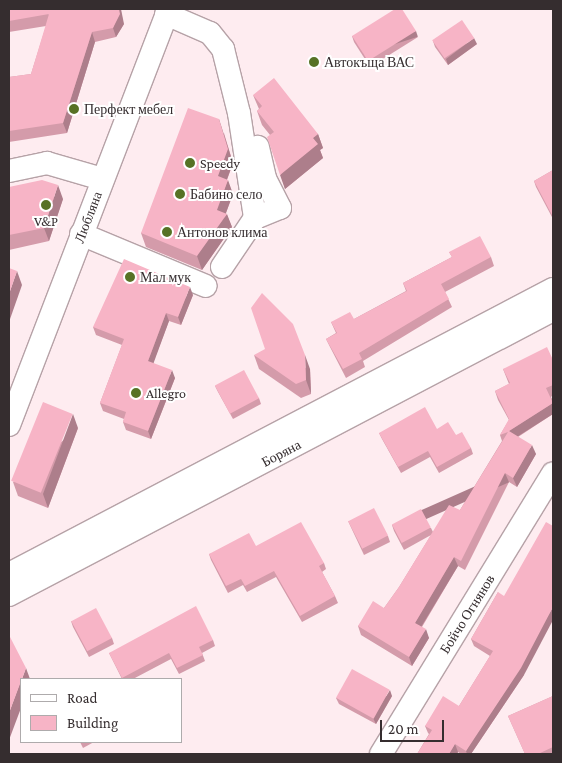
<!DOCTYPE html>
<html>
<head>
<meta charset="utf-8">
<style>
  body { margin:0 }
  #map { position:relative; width:562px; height:763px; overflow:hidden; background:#feecf0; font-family:"Crimson Pro",serif }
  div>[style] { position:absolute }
  .roads { filter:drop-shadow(1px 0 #b6a2a7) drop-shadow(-1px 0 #b6a2a7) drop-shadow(0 1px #b6a2a7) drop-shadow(0 -1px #b6a2a7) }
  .minor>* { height:22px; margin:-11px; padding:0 11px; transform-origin:11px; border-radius:11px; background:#fff }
  .wall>* { inset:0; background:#d49baa }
  .shaded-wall>* { inset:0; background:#ad7e8b; transform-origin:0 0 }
  .building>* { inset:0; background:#f7b4c6; transform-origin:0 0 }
  .dots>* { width:14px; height:14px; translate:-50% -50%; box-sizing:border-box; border:2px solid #fff; border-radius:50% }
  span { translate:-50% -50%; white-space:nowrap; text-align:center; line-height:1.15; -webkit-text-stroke:4px #fff; paint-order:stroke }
  .poi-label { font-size:14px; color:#352d2f }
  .left { translate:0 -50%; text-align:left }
  .street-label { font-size:14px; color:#352d2f }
  .frame { position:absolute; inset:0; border:10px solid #352d2f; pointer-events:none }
  .legend { position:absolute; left:20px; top:678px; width:162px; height:65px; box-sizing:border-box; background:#fff; border:1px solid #aeabac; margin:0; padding:6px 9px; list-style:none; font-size:15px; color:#352d2f }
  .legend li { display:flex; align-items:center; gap:10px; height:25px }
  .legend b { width:25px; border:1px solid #aeabac }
  .scale { position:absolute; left:380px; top:720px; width:64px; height:22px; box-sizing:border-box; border:2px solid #352d2f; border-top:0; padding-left:6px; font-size:15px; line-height:18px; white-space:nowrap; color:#352d2f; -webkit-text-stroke:4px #fff; paint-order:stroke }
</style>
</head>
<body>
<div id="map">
  <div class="roads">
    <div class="minor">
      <i style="left:166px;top:14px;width:48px;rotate:23.4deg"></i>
      <i style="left:210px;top:33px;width:21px;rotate:51deg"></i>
      <i style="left:223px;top:49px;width:66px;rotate:76deg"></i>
      <i style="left:239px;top:113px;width:106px;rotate:81.3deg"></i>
      <i style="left:255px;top:218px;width:59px;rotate:124deg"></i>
      <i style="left:9px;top:171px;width:39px;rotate:-12deg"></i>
      <i style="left:47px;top:163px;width:57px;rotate:16.2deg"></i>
      <i style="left:255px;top:218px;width:27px;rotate:-22deg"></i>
      <i style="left:280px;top:208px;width:34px;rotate:-117deg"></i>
      <i style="left:265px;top:178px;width:32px;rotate:-103deg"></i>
      <i style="left:81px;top:234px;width:135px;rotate:22.6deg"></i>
      <i style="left:9px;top:425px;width:446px;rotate:-69deg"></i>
      <i style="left:9px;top:574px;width:614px;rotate:-27.65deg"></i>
      <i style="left:9px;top:595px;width:614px;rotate:-27.65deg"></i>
      <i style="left:381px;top:754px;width:329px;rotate:-58.5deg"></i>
    </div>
  </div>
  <div class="wall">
    <i style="clip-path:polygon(9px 9px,124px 24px,116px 37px,95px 42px,67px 133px,9px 142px,9px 77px,31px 74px,46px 26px,9px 32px)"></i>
    <i style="clip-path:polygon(352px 36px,418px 37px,370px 67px,354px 42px)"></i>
    <i style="clip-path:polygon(433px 41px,477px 44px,448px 65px,435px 47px)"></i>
    <i style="clip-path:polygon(253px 95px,318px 134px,323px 148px,320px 150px,323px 158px,285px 189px,270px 135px,262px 125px,257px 111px,259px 109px)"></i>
    <i style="clip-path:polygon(224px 133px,233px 163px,227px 180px,233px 194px,226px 213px,232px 227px,202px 270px,146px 247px,141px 233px)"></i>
    <i style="clip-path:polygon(553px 170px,553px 219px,536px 187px,534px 181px)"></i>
    <i style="clip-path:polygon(9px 187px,63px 199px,49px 241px,9px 250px)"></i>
    <i style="clip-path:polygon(449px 252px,491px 257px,494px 266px,445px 292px,452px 307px,363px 361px,365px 367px,346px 378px,330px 347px,326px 339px,336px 333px,331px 322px,354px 319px,406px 291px,403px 283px,452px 257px)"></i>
    <i style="clip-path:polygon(193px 295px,181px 325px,169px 321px,153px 363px,175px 378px,151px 439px,126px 430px,123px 422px,124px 419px,103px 411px,100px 403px,122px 345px,96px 335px,93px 327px)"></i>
    <i style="clip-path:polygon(254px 355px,310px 369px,311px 394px,301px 398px,259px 369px)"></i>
    <i style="clip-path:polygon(553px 360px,553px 395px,551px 397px,553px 401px,553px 414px,518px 437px,536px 454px,517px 487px,509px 482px,465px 570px,458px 566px,422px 627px,429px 638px,412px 666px,361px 635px,358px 626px,384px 608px,399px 587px,431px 535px,404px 550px,394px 531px,392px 525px,431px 528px,433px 532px,460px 510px,502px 441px,500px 435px,509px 420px,498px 400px,495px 391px,509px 384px,503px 369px)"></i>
    <i style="clip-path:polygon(215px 386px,259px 398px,261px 404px,233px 419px,218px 392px)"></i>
    <i style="clip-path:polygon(78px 428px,48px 508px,18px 496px,13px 482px)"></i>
    <i style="clip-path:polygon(437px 429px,456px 435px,471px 448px,473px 454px,439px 473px,430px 457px,401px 473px,382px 439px,379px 433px)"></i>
    <i style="clip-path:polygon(348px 521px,388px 536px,390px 542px,364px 555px)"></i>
    <i style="clip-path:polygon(256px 546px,324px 563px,326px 569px,322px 572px,335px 596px,338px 603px,302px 622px,276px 577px,247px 592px,243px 585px,228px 593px,211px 560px,209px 554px)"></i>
    <i style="clip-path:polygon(498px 592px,524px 675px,471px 754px,461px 754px,458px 752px,457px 754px,417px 754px,429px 734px,428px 733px,425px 726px,459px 706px,490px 656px,474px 646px,471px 639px)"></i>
    <i style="clip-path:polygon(71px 621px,112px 638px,114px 644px,89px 657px,73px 627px)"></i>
    <i style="clip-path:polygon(213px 640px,215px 646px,202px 653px,205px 661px,179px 674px,171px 659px,133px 679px,122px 679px,109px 653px)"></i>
    <i style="clip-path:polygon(392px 696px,376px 724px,339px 704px,336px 698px)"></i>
    <i style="clip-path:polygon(553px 696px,553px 754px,525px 754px,508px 716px)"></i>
    <i style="clip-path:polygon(80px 742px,94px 742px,83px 748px)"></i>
  </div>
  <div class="shaded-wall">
    <i style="clip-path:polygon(119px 9px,121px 9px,124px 24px,116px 37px,113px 28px)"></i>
    <i style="left:416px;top:31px;width:6px;height:57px;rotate:72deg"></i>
    <i style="clip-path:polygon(92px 32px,95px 42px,67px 133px,63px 123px)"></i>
    <i style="clip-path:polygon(474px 38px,477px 44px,448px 65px,446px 59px)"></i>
    <i style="clip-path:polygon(219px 119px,233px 163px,223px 190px,218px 176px)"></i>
    <i style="clip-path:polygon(318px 134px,323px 148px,320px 150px,323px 158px,285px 189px,280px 175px,313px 138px)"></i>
    <i style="clip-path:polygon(228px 180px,233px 194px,224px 218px,227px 214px,232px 227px,202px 270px,197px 256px)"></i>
    <i style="clip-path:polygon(58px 185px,63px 199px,49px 241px,44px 228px)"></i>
    <i style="clip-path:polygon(17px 271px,22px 285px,9px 322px,9px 294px)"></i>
    <i style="clip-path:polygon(190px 287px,193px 295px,181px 325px,178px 317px)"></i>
    <i style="clip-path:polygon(166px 313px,169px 321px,151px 370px,148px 361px)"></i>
    <i style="clip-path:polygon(305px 355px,310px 369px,311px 394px,306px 380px)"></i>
    <i style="clip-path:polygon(172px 370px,175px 378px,151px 439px,148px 431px)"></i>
    <i style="clip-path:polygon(553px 403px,553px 414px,512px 440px,509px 431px)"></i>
    <i style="clip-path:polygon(73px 414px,78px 428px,48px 508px,43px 494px)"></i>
    <i style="clip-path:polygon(532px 445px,536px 454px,517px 487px,513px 478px)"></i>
    <i style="left:505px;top:473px;width:10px;height:98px;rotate:66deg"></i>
    <i style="clip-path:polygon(454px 557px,458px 566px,418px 632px,415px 623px)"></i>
    <i style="clip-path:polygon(553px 607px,553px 620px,524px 675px,471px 754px,467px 754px,466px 751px)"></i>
    <i style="clip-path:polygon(426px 629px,429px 638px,412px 666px,409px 657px)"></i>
    <i style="clip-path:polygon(26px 668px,30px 679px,22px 679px)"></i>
    <i style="clip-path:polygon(21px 680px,21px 708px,9px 740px,9px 713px)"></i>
    <i style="clip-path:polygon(390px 690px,392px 696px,376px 724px,373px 718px)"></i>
    <i style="clip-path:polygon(455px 744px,458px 752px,457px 754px,449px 754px)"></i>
  </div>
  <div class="building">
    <i style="clip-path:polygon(9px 9px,119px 9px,120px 14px,113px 28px,92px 32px,63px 123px,9px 131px,9px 77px,31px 74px,49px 14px,9px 21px)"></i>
    <i style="clip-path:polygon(395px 9px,402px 9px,416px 31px,368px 61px,352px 36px)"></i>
    <i style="left:462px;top:20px;width:22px;height:36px;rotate:56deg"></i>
    <i style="clip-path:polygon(274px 78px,318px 134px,313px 138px,318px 144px,280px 175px,267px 137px,274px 132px,257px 111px,262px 106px,253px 95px)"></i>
    <i style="clip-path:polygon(188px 108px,219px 119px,228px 149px,218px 176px,228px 180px,217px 210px,227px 214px,197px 256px,141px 233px)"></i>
    <i style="clip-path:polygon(553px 170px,553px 217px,534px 181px)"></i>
    <i style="clip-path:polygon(42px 180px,58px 185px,44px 228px,9px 235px,9px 187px)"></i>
    <i style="clip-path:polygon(480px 236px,491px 257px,441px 284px,449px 299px,359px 353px,362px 359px,343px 369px,326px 339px,337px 333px,331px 322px,350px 312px,354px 319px,407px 291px,403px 283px,452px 257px,449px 252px)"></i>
    <i style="clip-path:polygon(124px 259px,190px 287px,178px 317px,166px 313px,148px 361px,172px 370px,148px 431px,123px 422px,126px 412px,100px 403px,124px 339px,93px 327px)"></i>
    <i style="clip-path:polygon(9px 268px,17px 271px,9px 294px)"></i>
    <i style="clip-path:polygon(262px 293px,293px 324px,305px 355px,306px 380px,296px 384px,254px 355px,265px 349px,251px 308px)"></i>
    <i style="clip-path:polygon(547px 347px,553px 360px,553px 385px,546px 388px,553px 403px,509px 431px,532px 445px,513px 478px,505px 473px,461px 561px,454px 557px,415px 623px,426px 629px,409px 657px,358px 626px,373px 601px,384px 608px,399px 587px,449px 505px,460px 510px,508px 432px,500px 435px,509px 419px,495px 391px,510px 383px,503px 369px)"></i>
    <i style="left:244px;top:370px;width:32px;height:33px;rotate:62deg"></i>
    <i style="left:43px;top:402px;width:32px;height:85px;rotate:22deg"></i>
    <i style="clip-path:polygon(425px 407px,437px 429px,448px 422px,456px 435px,462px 432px,471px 448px,437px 467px,428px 451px,398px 467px,379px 433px)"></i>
    <i style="left:374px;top:508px;width:31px;height:29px;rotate:63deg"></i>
    <i style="left:421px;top:509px;width:21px;height:33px;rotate:62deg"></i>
    <i style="clip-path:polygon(301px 522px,324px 563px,319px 566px,335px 596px,300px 616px,274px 571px,245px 586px,241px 579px,226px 586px,209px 554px,249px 533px,256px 546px)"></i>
    <i style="clip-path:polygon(546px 522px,553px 526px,553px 607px,521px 668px,466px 751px,455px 744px,449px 754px,417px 754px,432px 730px,425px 726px,443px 696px,459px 706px,493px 651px,471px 639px,498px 592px,504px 596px)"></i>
    <i style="clip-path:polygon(196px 606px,213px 640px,199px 647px,203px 655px,177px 668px,169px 653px,122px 678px,109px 653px)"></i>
    <i style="left:96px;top:608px;width:34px;height:28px;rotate:62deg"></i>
    <i style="clip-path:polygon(9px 635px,26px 668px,9px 713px)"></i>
    <i style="left:352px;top:669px;width:43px;height:33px;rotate:29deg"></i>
    <i style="clip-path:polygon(553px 696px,553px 747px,538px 754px,525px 754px,508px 716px)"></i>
  </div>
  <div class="dots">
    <i style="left:314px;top:62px;background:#577225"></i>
    <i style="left:74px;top:109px;background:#577225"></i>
    <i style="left:190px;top:163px;background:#577225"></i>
    <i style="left:180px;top:194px;background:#577225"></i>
    <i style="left:46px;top:205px;background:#577225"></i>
    <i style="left:167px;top:232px;background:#577225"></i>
    <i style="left:130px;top:277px;background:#577225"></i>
    <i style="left:136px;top:393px;background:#577225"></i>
  </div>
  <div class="poi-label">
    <span class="left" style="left:324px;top:62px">Автокъща ВАС</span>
    <span class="left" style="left:84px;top:109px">Перфект мебел</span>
    <span class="left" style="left:200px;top:163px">Speedy</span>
    <span class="left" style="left:190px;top:194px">Бабино село</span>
    <span style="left:46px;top:221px">V&amp;P</span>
    <span class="left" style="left:177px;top:232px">Антонов клима</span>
    <span class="left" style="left:140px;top:277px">Мал мук</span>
    <span class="left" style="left:146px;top:393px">Allegro</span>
  </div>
  <div class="street-label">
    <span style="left:88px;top:217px;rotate:-69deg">Любляна</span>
    <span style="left:281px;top:453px;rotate:-28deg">Боряна</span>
    <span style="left:467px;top:614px;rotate:-58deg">Бойчо Огнянов</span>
  </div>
  <div class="frame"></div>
  <ul class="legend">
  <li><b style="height:6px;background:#fff"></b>Road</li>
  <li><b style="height:14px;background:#f7b4c6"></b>Building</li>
  </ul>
  <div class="scale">20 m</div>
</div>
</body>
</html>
